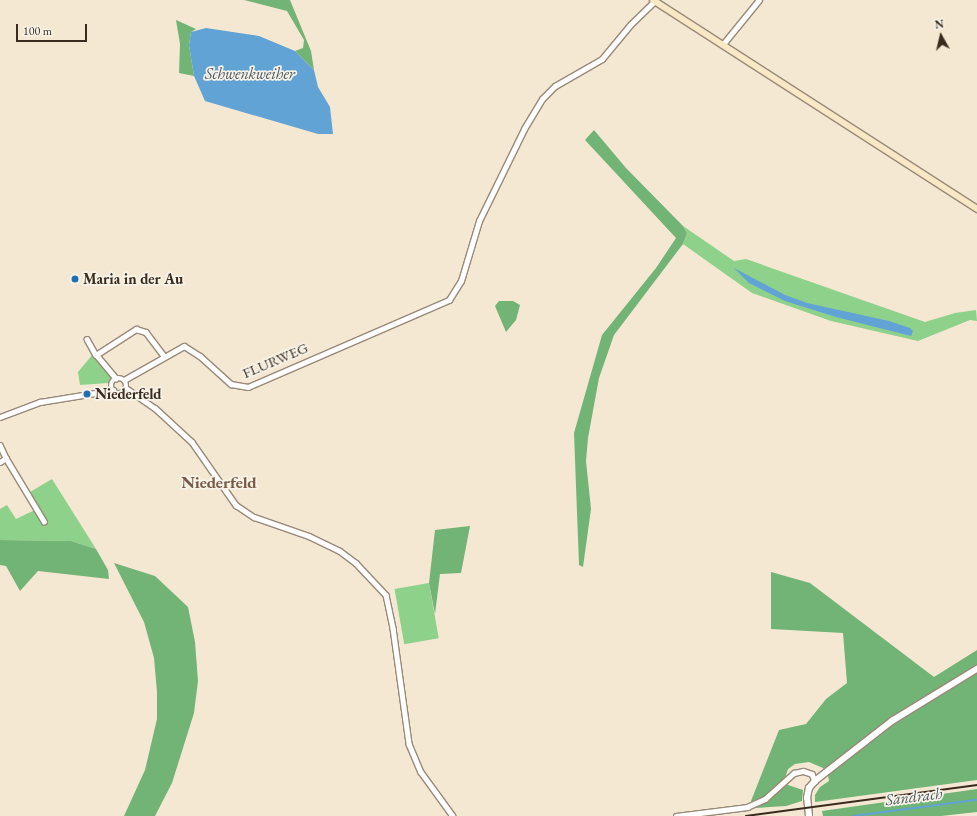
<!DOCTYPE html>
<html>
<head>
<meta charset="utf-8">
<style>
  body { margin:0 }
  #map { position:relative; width:977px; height:816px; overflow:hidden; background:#f4e8d3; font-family:"EB Garamond",serif }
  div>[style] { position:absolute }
  .green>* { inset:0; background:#8dd18a; transform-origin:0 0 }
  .forest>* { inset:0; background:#72b376 }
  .water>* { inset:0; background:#60a3d4 }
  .stream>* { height:1.5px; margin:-0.75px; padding:0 0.75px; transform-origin:0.75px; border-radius:0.75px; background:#60a3d4 }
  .roads { filter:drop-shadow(1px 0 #988978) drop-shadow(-1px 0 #988978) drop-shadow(0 1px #988978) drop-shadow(0 -1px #988978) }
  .minor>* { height:4.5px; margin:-2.25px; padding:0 2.25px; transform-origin:2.25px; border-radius:2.25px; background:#fff }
  .minor>.ring { margin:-2.25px; padding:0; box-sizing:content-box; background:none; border:4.5px solid #fff; border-radius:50% }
  .tertiary>* { height:5.5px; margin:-2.75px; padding:0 2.75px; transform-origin:2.75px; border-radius:2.75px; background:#fff }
  .secondary>* { height:6px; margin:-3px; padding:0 3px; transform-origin:3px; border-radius:3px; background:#f8e8c3 }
  .rail>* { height:1.5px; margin:-0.75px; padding:0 0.75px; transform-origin:0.75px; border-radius:0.75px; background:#3b2a1e }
  .dots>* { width:11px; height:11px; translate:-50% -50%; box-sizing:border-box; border:2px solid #f7f3e8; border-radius:50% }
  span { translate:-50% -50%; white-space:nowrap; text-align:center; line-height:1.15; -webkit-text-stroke:3.5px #f7f3e8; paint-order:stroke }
  .poi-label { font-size:15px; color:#3b2a1e; font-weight:700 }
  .left { translate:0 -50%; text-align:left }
  .street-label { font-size:15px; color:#3b2a1e }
  .water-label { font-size:16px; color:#48545e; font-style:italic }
  .quarter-label { font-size:17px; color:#785943; font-weight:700 }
  .north { position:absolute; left:921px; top:16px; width:40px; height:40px; -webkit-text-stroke:3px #f7f3e8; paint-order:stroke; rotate:352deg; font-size:11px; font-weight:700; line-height:16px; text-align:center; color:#3b2a1e }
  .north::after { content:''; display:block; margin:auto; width:14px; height:18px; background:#3b2a1e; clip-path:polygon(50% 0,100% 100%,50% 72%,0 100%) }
  .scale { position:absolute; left:16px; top:24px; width:71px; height:18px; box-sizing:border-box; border:2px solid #3b2a1e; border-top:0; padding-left:5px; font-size:12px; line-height:14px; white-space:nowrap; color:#3b2a1e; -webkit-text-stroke:3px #f7f3e8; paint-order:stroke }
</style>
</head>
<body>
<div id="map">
  <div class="green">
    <i style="clip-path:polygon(683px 226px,734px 261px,746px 259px,925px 322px,955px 313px,976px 310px,977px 321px,970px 320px,918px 341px,831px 321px,752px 293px,683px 244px,687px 233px)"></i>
    <i style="clip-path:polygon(93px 354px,111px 377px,108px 383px,80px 385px,78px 372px)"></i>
    <i style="clip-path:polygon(52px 479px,96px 549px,71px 541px,0 540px,0 509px,7px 505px,16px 519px,39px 508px,30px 492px)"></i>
    <i style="left:429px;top:583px;width:56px;height:35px;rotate:80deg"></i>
  </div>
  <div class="forest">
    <i style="clip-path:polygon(244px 0,290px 0,311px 51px,314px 70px,295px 51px,303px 48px,304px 40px,287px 11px)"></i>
    <i style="clip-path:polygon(176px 20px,196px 29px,191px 32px,189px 45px,194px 76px,179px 73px,180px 44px)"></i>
    <i style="clip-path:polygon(594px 130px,626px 168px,683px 226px,687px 233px,683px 244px,614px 335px,599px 378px,588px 438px,586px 461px,591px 509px,583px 567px,579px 565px,574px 433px,602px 335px,656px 268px,676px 238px,585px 140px)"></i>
    <i style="clip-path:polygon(499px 301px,513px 301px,520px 305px,516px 320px,506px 332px,495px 306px)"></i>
    <i style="clip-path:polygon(470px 526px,461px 573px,440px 574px,435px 614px,429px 583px,435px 530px)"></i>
    <i style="clip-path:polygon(0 540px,71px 541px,96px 549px,108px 570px,109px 579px,38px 571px,20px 591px,6px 566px,0 565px)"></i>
    <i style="clip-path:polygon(114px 563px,155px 576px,188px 607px,195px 642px,198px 681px,194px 713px,172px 783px,155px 816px,124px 816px,145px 770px,157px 719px,157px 692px,154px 658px,144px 622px)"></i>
    <i style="clip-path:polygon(771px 572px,810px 583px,934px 677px,977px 650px,977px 780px,815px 802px,815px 795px,820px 787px,829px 781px,828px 775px,823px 768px,809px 762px,795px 764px,788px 769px,785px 778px,788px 785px,803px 790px,802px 801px,786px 806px,754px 808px,751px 801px,779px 730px,806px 724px,826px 699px,847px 683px,843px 633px,771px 629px)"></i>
    <i style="clip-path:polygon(977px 789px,977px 812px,941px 816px,823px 816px,822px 811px)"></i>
  </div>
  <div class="water">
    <i style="clip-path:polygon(206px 28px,259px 36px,295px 51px,314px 70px,318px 87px,330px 107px,333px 134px,318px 134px,205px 101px,194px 76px,189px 45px,191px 32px)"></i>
    <i style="clip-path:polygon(734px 268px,785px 295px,807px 303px,889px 321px,910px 328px,913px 331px,911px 336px,836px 317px,785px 301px,749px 283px)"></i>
  </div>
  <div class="stream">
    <i style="left:853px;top:816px;width:125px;rotate:-7.4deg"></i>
  </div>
  <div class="roads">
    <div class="minor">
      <i style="left:724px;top:43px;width:55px;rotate:-50.9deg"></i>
      <i style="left:87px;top:339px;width:18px;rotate:61deg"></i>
      <i class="ring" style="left:111px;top:378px;width:11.5px;height:11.5px"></i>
      <i style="left:116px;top:379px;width:31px;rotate:-130deg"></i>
      <i style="left:96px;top:355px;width:48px;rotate:-33deg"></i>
      <i style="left:136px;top:329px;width:10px;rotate:17deg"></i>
      <i style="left:146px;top:332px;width:30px;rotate:53deg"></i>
      <i style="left:124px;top:380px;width:69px;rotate:-29.5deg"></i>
      <i style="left:184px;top:346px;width:19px;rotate:32deg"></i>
      <i style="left:200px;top:356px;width:42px;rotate:42.1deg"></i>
      <i style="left:231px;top:384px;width:17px;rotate:10deg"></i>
      <i style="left:248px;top:387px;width:219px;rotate:-23.4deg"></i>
      <i style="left:449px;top:300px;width:22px;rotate:-58deg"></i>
      <i style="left:461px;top:281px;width:63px;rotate:-73.3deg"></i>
      <i style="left:479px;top:221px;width:102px;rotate:-63.9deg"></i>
      <i style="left:524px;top:129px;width:35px;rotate:-59deg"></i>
      <i style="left:542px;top:99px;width:18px;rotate:-45deg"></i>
      <i style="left:555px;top:86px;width:54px;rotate:-29.9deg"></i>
      <i style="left:602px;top:59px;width:45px;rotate:-50.4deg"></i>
      <i style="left:631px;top:24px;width:33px;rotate:-44deg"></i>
      <i style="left:126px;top:388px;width:35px;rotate:35deg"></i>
      <i style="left:155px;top:408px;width:50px;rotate:42.6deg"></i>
      <i style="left:192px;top:442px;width:77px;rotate:55.1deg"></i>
      <i style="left:236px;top:505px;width:22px;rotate:34deg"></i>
      <i style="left:254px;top:517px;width:58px;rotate:19.1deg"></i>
      <i style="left:309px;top:536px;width:34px;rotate:26deg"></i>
      <i style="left:340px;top:551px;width:20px;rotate:37deg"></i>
      <i style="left:356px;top:563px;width:44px;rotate:46.8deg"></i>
      <i style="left:386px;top:595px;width:34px;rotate:78deg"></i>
      <i style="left:393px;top:628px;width:117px;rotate:82.1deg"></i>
      <i style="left:409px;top:744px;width:30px;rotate:67deg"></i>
      <i style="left:421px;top:772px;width:54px;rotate:54deg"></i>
      <i style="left:0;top:417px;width:43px;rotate:-20.6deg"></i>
      <i style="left:40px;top:402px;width:74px;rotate:-9.3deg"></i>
      <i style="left:0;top:445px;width:14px;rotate:65deg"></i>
      <i style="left:0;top:462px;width:7px;rotate:-34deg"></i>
      <i style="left:6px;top:458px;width:74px;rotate:58.9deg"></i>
      <i style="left:676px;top:816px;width:72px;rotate:-7.2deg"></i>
      <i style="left:747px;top:807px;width:20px;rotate:-24deg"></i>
      <i style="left:765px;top:799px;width:39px;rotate:-42deg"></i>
      <i style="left:794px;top:773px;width:9px;rotate:-13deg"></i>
      <i style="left:803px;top:771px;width:9px;rotate:18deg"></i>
      <i style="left:812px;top:774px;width:8px;rotate:67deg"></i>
    </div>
    <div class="tertiary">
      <i style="left:809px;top:816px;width:18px;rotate:-96deg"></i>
      <i style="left:807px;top:798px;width:10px;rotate:-79deg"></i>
      <i style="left:809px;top:788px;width:9px;rotate:-49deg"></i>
      <i style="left:815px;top:781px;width:98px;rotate:-37.9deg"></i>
      <i style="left:892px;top:721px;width:100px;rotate:-31.5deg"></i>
    </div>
    <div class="secondary">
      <i style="left:653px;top:0;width:386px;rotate:32.8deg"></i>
    </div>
  </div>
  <div class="rail">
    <i style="left:746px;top:816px;width:233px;rotate:-7.6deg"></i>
  </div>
  <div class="dots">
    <i style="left:75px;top:279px;background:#1f6fb2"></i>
    <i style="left:87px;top:394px;background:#1f6fb2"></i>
  </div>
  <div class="poi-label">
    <span class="left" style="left:83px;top:279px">Maria in der Au</span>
    <span class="left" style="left:95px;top:394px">Niederfeld</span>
  </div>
  <div class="street-label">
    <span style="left:275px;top:360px;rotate:-23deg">FLURWEG</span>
  </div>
  <div class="water-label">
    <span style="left:250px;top:74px">Schwenkweiher</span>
    <span style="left:914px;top:797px;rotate:-7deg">Sandrach</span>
  </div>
  <div class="quarter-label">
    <span style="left:219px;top:483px">Niederfeld</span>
  </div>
  <div class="north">N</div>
  <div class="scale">100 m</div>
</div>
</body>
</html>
